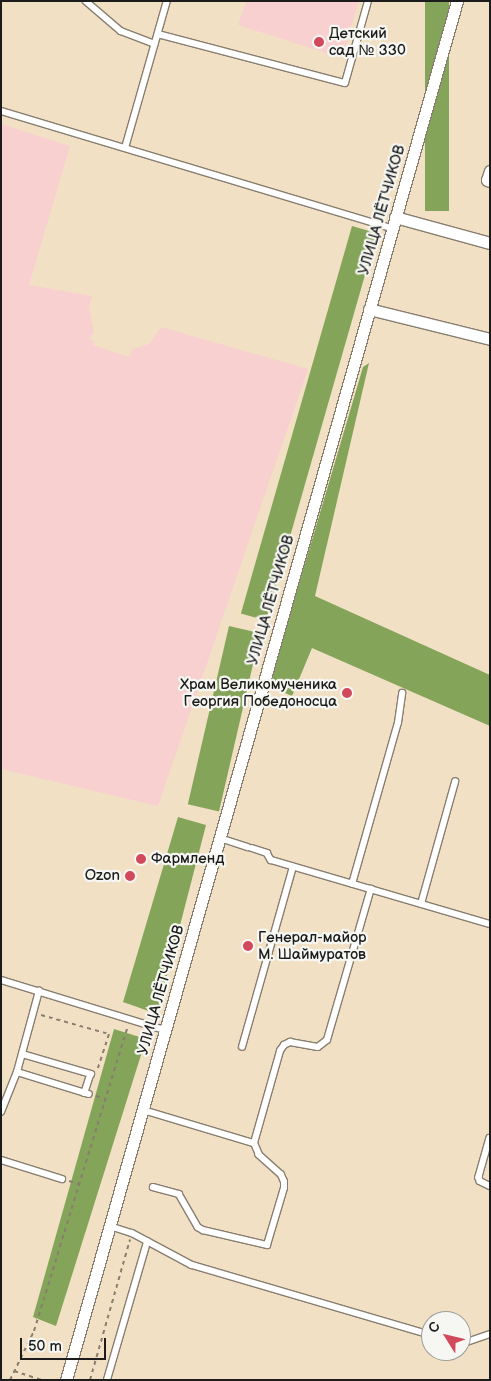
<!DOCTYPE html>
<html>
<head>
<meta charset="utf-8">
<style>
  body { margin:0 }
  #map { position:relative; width:491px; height:1381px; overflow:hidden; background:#f2e0c4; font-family:"Balsamiq Sans",sans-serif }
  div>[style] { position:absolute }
  .built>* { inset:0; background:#f7d0cf }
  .forest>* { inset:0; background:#84a459; transform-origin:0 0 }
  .path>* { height:2px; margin-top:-1px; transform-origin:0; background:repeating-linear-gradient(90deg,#877e70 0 4px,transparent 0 8px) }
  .roads { filter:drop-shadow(1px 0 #877e70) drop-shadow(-1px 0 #877e70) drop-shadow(0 1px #877e70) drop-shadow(0 -1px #877e70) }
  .lane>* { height:5.5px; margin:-2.75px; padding:0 2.75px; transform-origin:2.75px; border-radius:2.75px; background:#fff }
  .street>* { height:11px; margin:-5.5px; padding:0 5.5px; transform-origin:5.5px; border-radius:5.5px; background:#fff }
  .dots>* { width:14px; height:14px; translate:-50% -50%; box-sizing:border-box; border:2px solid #f6f6f2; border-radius:50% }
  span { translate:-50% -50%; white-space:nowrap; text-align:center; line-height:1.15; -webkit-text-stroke:4.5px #f6f6f2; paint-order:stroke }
  .poi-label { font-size:15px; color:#1c1c1c }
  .left { translate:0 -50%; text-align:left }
  .right { translate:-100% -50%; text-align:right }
  .street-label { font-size:15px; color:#1c1c1c }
  .frame { position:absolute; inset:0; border:2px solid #1c1c1c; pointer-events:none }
  .north { position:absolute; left:421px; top:1311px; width:50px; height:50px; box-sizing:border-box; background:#f6f6f2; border:1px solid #9f9f9c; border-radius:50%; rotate:306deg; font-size:14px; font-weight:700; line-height:20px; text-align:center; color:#1c1c1c }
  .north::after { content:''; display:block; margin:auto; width:18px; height:22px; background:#d1495b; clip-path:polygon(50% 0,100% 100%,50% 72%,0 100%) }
  .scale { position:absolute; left:20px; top:1338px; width:86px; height:22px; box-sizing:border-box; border:2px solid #1c1c1c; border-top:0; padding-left:6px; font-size:15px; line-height:18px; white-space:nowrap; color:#1c1c1c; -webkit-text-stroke:4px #f6f6f2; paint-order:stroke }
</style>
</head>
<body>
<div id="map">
  <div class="built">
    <i style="clip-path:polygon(246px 1px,359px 1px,342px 58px,238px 25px)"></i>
    <i style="clip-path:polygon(1px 124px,70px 146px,29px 285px,92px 296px,89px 307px,94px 332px,89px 339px,94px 341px,93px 345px,129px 357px,132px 349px,149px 344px,161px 327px,308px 369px,158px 806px,1px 769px)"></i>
  </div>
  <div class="forest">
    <i style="left:425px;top:1px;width:24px;height:210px"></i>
    <i style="left:352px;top:226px;width:26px;height:403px;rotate:16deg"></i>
    <i style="clip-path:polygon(369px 363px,315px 596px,490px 675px,490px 726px,312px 648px,292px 696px,269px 686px,363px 367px)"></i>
    <i style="left:229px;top:626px;width:32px;height:183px;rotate:13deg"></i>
    <i style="clip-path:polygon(178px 817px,206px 825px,157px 1014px,123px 1002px)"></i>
    <i style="clip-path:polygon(114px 1029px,146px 1039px,56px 1326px,33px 1317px)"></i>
  </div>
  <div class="path">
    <i style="left:41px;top:1015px;width:71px;rotate:15.6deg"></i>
    <i style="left:109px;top:1034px;width:36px;rotate:108deg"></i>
    <i style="left:96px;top:1096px;width:9px;rotate:13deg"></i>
    <i style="left:69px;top:1181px;width:10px;rotate:17deg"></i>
    <i style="left:14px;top:1371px;width:29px;rotate:18deg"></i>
    <i style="left:10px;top:1380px;width:55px;rotate:-63.9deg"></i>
    <i style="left:34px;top:1331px;width:319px;rotate:-72.9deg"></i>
    <i style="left:90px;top:1380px;width:146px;rotate:-74.1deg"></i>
  </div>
  <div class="roads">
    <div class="lane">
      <i style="left:86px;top:1px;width:46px;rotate:40.6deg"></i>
      <i style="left:121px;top:31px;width:36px;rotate:21deg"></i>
      <i style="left:158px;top:34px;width:193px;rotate:14.7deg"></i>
      <i style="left:345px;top:83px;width:85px;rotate:-74.3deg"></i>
      <i style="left:1px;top:111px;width:408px;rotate:16.7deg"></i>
      <i style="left:125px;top:148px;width:153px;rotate:-74.1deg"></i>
      <i style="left:220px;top:838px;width:29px;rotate:18deg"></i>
      <i style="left:252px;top:848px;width:16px;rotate:18deg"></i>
      <i style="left:267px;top:853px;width:8px;rotate:60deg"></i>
      <i style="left:271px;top:860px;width:228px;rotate:16.3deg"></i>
      <i style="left:352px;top:884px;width:167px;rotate:-74.1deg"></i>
      <i style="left:398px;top:723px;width:30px;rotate:-82deg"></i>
      <i style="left:421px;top:904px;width:127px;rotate:-74.4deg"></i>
      <i style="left:1px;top:980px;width:171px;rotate:17deg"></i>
      <i style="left:242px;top:1047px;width:187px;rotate:-74.2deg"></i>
      <i style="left:22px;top:1054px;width:72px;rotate:16.2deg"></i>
      <i style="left:91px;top:1074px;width:20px;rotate:108deg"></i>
      <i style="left:17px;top:1072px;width:84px;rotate:-74.8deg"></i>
      <i style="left:143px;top:1110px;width:116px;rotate:16.6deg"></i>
      <i style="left:254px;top:1143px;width:96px;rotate:-74.2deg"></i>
      <i style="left:280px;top:1051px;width:7px;rotate:-56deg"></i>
      <i style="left:284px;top:1045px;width:7px;rotate:-27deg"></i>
      <i style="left:290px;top:1042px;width:28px;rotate:10deg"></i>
      <i style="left:318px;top:1047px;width:11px;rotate:-38deg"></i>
      <i style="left:327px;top:1040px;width:157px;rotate:-73.8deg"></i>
      <i style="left:1px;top:1112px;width:43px;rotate:-68.2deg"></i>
      <i style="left:17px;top:1072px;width:75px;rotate:17deg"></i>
      <i style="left:490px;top:1138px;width:41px;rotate:105.8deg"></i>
      <i style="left:479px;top:1177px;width:4px;rotate:76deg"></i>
      <i style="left:480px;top:1181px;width:11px;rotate:27deg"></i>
      <i style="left:1px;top:1160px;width:64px;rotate:17.3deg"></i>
      <i style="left:153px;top:1187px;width:27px;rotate:15deg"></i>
      <i style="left:179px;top:1194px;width:38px;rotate:60deg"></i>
      <i style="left:198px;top:1227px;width:6px;rotate:31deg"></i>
      <i style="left:203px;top:1230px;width:66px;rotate:13.2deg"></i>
      <i style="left:267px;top:1245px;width:59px;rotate:-73.4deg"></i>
      <i style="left:284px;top:1188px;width:6px;rotate:-90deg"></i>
      <i style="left:284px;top:1182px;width:8px;rotate:-113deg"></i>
      <i style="left:281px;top:1175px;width:30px;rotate:-138deg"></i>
      <i style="left:259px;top:1155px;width:13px;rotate:-113deg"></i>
      <i style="left:110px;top:1226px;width:23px;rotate:18deg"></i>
      <i style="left:132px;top:1233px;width:68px;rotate:28.1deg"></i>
      <i style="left:192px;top:1265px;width:249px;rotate:16.3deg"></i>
      <i style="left:461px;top:1344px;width:31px;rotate:-19deg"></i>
      <i style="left:107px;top:1380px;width:144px;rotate:-73.8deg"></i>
    </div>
    <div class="street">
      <i style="left:490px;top:171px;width:9px;rotate:108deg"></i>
      <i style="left:487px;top:180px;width:3px;rotate:18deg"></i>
      <i style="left:395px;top:217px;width:98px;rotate:15.3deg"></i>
      <i style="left:369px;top:309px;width:125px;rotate:13.9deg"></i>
      <i style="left:66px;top:1380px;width:1433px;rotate:-74.17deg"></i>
    </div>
  </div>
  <div class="dots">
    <i style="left:319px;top:42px;background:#d1495b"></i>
    <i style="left:347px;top:693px;background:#d1495b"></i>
    <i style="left:141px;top:859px;background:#d1495b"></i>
    <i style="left:130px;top:876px;background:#d1495b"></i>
    <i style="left:248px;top:946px;background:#d1495b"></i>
  </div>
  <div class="poi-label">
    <span class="left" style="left:329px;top:42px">Детский<br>сад № 330</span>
    <span class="right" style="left:337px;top:693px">Храм Великомученика<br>Георгия Победоносца</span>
    <span class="left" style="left:151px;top:859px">Фармленд</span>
    <span class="right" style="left:120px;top:876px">Ozon</span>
    <span class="left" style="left:258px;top:946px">Генерал-майор<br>М. Шаймуратов</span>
  </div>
  <div class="street-label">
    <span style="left:382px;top:210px;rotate:-74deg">УЛИЦА ЛЁТЧИКОВ</span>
    <span style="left:271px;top:600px;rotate:-74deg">УЛИЦА ЛЁТЧИКОВ</span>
    <span style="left:161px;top:990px;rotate:-74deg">УЛИЦА ЛЁТЧИКОВ</span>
  </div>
  <div class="frame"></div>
  <div class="north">С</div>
  <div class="scale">50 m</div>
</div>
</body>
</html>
